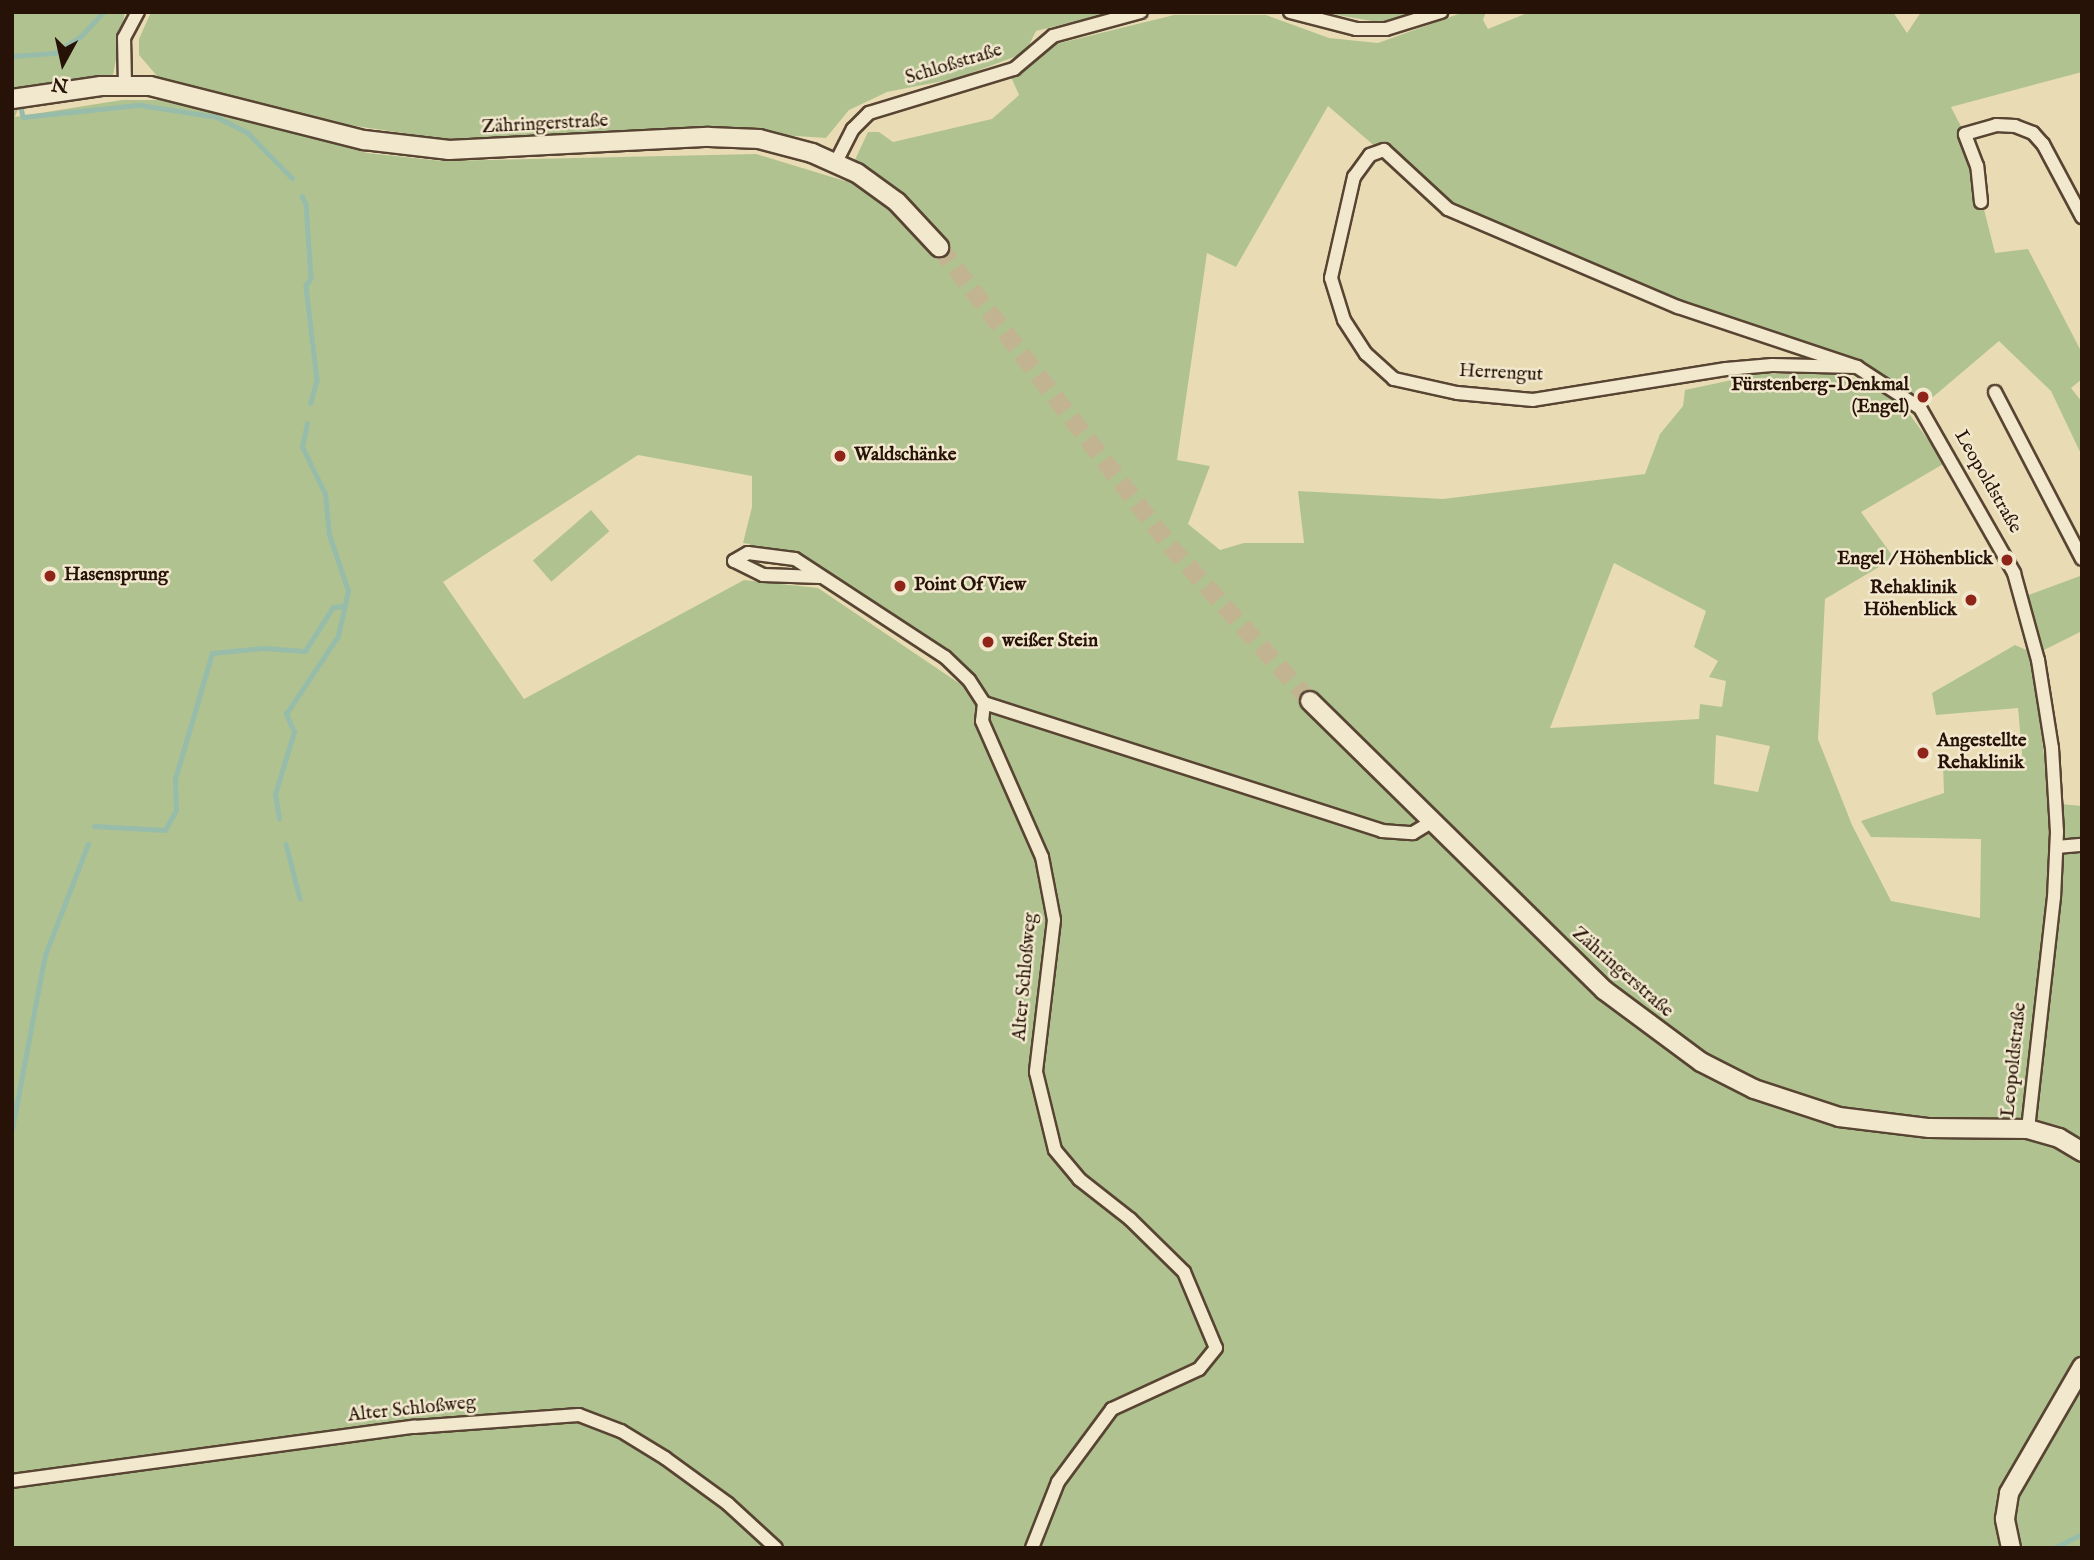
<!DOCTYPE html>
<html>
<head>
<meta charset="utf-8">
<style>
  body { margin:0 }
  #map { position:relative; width:2094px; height:1560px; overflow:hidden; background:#e9dcb4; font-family:"IM FELL English",serif }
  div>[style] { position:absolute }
  .green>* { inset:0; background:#b1c291; transform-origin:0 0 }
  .stream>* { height:4.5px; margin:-2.25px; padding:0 2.25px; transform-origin:2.25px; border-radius:2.25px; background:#97bcaa }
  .secondary-tunnel>* { height:18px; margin-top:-9px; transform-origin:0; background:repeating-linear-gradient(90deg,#c2b491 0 18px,transparent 0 27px) }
  .roads { filter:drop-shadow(2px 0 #584432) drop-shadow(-2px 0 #584432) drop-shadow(0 2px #584432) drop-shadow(0 -2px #584432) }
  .minor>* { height:12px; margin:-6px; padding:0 6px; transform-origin:6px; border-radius:6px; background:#f1e8ce }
  .secondary>* { height:18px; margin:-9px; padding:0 9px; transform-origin:9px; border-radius:9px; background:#f1e8ce }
  .dots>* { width:19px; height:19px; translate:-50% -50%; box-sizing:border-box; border:4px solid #f1e8ce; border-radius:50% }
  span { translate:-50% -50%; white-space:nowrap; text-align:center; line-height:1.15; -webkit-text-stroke:5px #f1e8ce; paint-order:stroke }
  .street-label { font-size:19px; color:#271207 }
  .poi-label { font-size:19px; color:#271207; font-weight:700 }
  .right { translate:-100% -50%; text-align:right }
  .left { translate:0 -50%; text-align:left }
  .frame { position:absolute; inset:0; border:14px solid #271207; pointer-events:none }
  .north { position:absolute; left:28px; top:28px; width:70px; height:70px; -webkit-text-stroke:5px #f1e8ce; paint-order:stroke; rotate:188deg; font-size:19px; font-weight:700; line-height:28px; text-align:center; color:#271207 }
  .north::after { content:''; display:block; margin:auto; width:24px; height:32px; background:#271207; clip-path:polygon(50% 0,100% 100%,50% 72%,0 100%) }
</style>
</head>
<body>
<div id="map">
  <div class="green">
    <i style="clip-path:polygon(evenodd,12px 12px,125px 12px,113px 75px,25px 90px,15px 117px,122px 100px,164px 100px,209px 107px,367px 153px,442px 161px,756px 154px,845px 181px,868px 132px,879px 132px,893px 142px,992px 119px,1019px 95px,1011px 77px,1052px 45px,1174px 15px,1266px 15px,1329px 38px,1378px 43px,1464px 12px,1486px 12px,1483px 20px,1488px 29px,1530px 12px,1893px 12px,1907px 33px,1921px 12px,2082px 12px,2082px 72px,1951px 107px,1965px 134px,1995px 253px,2028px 249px,2082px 353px,2082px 379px,2071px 388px,2082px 402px,2082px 456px,2051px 391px,1999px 341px,1920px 408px,1889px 386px,1945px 463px,1861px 512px,1894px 558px,1825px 599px,1818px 739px,1852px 825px,1891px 901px,1980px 918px,1981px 839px,1871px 837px,1861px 821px,1944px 793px,1943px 766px,2023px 764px,2018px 708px,1936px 715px,1932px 693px,2015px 645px,2031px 652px,2050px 803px,2082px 806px,2082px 1548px,12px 1548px,12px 12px,1328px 106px,1448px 209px,1678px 307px,1883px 382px,1826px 374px,1760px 374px,1685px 390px,1683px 406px,1660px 434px,1645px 474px,1443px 499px,1298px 491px,1304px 543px,1244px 543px,1220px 550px,1188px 524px,1210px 466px,1177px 460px,1207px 253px,1236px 267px,1328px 106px,12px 12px,638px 455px,752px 476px,752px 507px,743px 543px,750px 544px,748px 553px,795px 559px,969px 680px,978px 696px,818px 588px,744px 580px,524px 699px,443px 582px,638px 455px,12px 12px,1614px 563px,1706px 611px,1694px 647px,1718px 661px,1709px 677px,1726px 681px,1722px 707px,1700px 704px,1699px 719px,1550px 728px,1614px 563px,12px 12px,1716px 735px,1770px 746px,1758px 792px,1714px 784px,1716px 735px)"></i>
    <i style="clip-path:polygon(151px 12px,1112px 12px,1036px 31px,1025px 53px,958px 78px,887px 92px,849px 110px,826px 138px,678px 128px,450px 140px,342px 124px,158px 77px,139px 55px,139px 39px)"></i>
    <i style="clip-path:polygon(1320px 12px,1419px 12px,1383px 23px)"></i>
    <i style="left:591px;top:510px;width:28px;height:77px;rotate:49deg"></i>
    <i style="clip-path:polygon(2080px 576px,2082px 631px,2042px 651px,2023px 597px)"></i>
  </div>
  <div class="stream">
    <i style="left:12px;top:56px;width:43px;rotate:-4deg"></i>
    <i style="left:55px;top:53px;width:30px;rotate:-33deg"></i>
    <i style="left:80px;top:37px;width:34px;rotate:-47deg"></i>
    <i style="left:21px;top:107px;width:10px;rotate:79deg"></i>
    <i style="left:23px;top:117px;width:118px;rotate:-5.9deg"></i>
    <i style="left:140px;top:105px;width:78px;rotate:8.9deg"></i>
    <i style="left:217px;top:117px;width:35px;rotate:27deg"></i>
    <i style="left:248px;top:133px;width:63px;rotate:45.6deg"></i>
    <i style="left:302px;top:196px;width:9px;rotate:63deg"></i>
    <i style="left:306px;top:204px;width:74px;rotate:86.1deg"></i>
    <i style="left:311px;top:278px;width:9px;rotate:122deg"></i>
    <i style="left:306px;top:286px;width:95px;rotate:83.3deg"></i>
    <i style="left:317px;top:380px;width:24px;rotate:105deg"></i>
    <i style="left:279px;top:819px;width:25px;rotate:-99deg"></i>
    <i style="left:275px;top:794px;width:65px;rotate:-73deg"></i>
    <i style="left:294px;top:732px;width:20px;rotate:-114deg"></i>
    <i style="left:286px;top:714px;width:94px;rotate:-56.3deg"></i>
    <i style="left:338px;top:636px;width:46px;rotate:-77.5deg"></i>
    <i style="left:348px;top:591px;width:59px;rotate:-108.7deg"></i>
    <i style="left:329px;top:535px;width:41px;rotate:-95.6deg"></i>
    <i style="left:325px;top:494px;width:52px;rotate:-116.1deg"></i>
    <i style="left:302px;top:447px;width:24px;rotate:-78deg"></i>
    <i style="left:94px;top:826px;width:71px;rotate:3.2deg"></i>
    <i style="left:165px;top:830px;width:23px;rotate:-61deg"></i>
    <i style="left:176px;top:810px;width:31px;rotate:-92deg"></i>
    <i style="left:175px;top:779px;width:131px;rotate:-73.6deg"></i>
    <i style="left:212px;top:653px;width:52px;rotate:-5.5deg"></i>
    <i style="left:264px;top:648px;width:41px;rotate:4.2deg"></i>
    <i style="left:305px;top:651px;width:52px;rotate:-57.5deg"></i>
    <i style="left:333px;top:607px;width:12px;rotate:-5deg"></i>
    <i style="left:286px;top:844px;width:56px;rotate:75.5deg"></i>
    <i style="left:12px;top:1129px;width:177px;rotate:-79.3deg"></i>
    <i style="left:45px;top:955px;width:119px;rotate:-68.8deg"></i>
    <i style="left:2054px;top:1548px;width:31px;rotate:-27deg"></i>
  </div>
  <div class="secondary-tunnel">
    <i style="left:939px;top:247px;width:378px;rotate:52.3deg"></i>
    <i style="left:1170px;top:546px;width:209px;rotate:47.9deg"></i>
  </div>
  <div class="roads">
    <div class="minor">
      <i style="left:1290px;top:12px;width:68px;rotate:14.4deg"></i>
      <i style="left:1356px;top:29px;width:30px"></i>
      <i style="left:1386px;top:29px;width:58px;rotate:-17.2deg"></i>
      <i style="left:125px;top:84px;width:46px;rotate:-91.2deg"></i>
      <i style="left:124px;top:38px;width:30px;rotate:-62deg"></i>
      <i style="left:836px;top:162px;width:37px;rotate:-63deg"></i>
      <i style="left:853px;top:129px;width:23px;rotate:-45deg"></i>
      <i style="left:869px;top:113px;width:152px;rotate:-16.9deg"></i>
      <i style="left:1014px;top:69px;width:51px;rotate:-40.2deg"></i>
      <i style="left:1053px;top:36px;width:91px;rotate:-15.3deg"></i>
      <i style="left:1981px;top:202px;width:36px;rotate:-96deg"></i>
      <i style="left:1977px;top:166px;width:34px;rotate:-111deg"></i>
      <i style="left:1965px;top:134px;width:32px;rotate:-16deg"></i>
      <i style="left:1996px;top:125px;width:19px;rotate:3deg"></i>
      <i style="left:2015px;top:126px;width:19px;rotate:21deg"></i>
      <i style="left:2033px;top:133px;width:15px;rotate:48deg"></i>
      <i style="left:2043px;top:144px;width:83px;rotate:61.9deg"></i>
      <i style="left:1857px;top:367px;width:85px;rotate:-178.7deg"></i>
      <i style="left:1772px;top:365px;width:46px;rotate:175deg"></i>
      <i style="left:1726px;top:369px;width:195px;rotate:170.9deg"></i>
      <i style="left:1533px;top:400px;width:76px;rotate:-174.7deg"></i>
      <i style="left:1457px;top:393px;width:65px;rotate:-167.5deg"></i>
      <i style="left:1394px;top:379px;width:38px;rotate:-138deg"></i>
      <i style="left:1366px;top:354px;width:40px;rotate:-122.9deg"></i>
      <i style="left:1344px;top:320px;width:44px;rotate:-107.2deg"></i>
      <i style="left:1331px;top:278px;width:104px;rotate:-77.2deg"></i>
      <i style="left:1354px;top:177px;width:27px;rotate:-54deg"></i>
      <i style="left:1370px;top:155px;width:15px;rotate:-20deg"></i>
      <i style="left:1384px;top:150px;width:87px;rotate:42.7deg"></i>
      <i style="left:1448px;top:209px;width:250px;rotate:23.1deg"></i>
      <i style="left:1678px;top:307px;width:189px;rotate:18.5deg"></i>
      <i style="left:1857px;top:367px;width:75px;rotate:33.1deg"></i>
      <i style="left:1920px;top:408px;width:190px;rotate:60.3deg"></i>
      <i style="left:2014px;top:573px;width:90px;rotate:74.6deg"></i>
      <i style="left:2038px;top:660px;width:89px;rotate:81deg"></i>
      <i style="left:2052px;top:748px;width:84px;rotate:86.6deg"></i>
      <i style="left:2057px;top:832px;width:65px;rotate:92.6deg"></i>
      <i style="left:2054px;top:897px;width:233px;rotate:96.4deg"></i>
      <i style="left:1995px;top:392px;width:188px;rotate:62.5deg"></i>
      <i style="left:820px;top:577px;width:57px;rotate:-178deg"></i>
      <i style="left:763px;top:575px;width:32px;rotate:-154deg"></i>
      <i style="left:734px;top:561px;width:16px;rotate:-30deg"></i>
      <i style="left:748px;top:553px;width:47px;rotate:7.3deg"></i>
      <i style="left:795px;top:559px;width:179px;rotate:33.2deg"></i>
      <i style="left:945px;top:657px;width:33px;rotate:44deg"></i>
      <i style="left:969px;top:680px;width:27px;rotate:57deg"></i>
      <i style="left:984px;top:703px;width:18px;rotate:96deg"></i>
      <i style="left:982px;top:721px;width:149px;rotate:66.2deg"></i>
      <i style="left:1042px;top:857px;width:64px;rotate:79.2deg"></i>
      <i style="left:1054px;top:920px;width:153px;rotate:96.8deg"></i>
      <i style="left:1036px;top:1072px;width:80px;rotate:76.3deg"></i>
      <i style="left:1055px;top:1150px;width:38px;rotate:50deg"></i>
      <i style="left:1079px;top:1179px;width:65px;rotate:38.1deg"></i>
      <i style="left:1130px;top:1219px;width:76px;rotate:44.5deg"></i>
      <i style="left:1184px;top:1272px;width:82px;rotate:67.2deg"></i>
      <i style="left:1216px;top:1348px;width:27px;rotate:129deg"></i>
      <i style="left:1199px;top:1369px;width:96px;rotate:155.3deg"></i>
      <i style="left:1112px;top:1409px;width:91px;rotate:126.5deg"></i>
      <i style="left:1058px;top:1482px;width:71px;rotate:111.5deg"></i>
      <i style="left:984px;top:703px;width:418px;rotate:17.8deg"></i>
      <i style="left:1382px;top:831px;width:31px;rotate:4deg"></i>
      <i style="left:1413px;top:833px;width:21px;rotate:-31deg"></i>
      <i style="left:2057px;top:847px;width:25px;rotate:-5deg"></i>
      <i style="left:12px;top:1481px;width:406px;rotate:-7.7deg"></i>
      <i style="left:414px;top:1427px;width:165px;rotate:-4.2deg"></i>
      <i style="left:579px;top:1415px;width:45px;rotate:20.9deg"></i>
      <i style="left:621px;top:1431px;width:52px;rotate:31.5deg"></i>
      <i style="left:665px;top:1458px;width:78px;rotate:36.1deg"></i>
      <i style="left:728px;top:1504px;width:65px;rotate:42.5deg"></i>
    </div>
    <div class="secondary">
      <i style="left:12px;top:99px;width:90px;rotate:-8.3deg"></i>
      <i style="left:101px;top:86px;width:49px"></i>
      <i style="left:150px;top:86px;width:221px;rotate:14.2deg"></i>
      <i style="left:364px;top:140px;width:86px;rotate:6.7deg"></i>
      <i style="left:449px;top:150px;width:260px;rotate:-2.9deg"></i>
      <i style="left:709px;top:137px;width:50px;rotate:2.3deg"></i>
      <i style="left:759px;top:139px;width:55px;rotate:14.8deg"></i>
      <i style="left:812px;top:153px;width:49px;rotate:24deg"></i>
      <i style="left:857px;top:173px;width:49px;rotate:35.9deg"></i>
      <i style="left:897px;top:202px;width:62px;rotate:47deg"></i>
      <i style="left:1310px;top:701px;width:412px;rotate:44.5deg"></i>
      <i style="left:1604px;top:990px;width:121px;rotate:36.6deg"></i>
      <i style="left:1701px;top:1062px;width:59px;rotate:27deg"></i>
      <i style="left:1754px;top:1089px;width:89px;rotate:18.2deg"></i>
      <i style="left:1839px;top:1117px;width:91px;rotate:7deg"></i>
      <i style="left:1929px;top:1128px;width:99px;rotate:0.6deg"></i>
      <i style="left:2028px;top:1129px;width:32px;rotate:16deg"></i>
      <i style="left:2059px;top:1138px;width:27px;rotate:31deg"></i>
      <i style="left:2011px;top:1548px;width:30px;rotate:-102deg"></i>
      <i style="left:2005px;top:1519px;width:26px;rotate:-81deg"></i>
      <i style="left:2009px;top:1493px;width:146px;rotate:-59.9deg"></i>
    </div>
  </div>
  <div class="dots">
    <i style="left:1923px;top:397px;background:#8f2418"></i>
    <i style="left:840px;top:456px;background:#8f2418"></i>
    <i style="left:2007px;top:560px;background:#8f2418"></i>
    <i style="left:50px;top:576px;background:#8f2418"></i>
    <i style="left:900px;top:586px;background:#8f2418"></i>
    <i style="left:1971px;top:600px;background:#8f2418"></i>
    <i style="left:988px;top:642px;background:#8f2418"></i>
    <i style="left:1923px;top:753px;background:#8f2418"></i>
  </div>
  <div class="street-label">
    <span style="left:954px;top:65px;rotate:-17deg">Schloßstraße</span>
    <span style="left:545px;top:125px;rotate:-3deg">Zähringerstraße</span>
    <span style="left:1501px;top:374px;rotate:3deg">Herrengut</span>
    <span style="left:1987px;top:482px;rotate:60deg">Leopoldstraße</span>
    <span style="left:1622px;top:973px;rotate:41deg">Zähringerstraße</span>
    <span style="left:1026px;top:977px;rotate:-85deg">Alter Schloßweg</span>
    <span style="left:2015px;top:1060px;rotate:-84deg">Leopoldstraße</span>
    <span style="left:412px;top:1410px;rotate:-6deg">Alter Schloßweg</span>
  </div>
  <div class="poi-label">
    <span class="right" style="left:1909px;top:397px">Fürstenberg-Denkmal<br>(Engel)</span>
    <span class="left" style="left:854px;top:456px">Waldschänke</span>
    <span class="right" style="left:1993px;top:560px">Engel / Höhenblick</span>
    <span class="left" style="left:64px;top:576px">Hasensprung</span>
    <span class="left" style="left:914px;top:586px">Point Of View</span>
    <span class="right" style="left:1957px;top:600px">Rehaklinik<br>Höhenblick</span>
    <span class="left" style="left:1002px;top:642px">weißer Stein</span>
    <span class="left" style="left:1937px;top:753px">Angestellte<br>Rehaklinik</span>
  </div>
  <div class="frame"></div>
  <div class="north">N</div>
</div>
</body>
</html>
